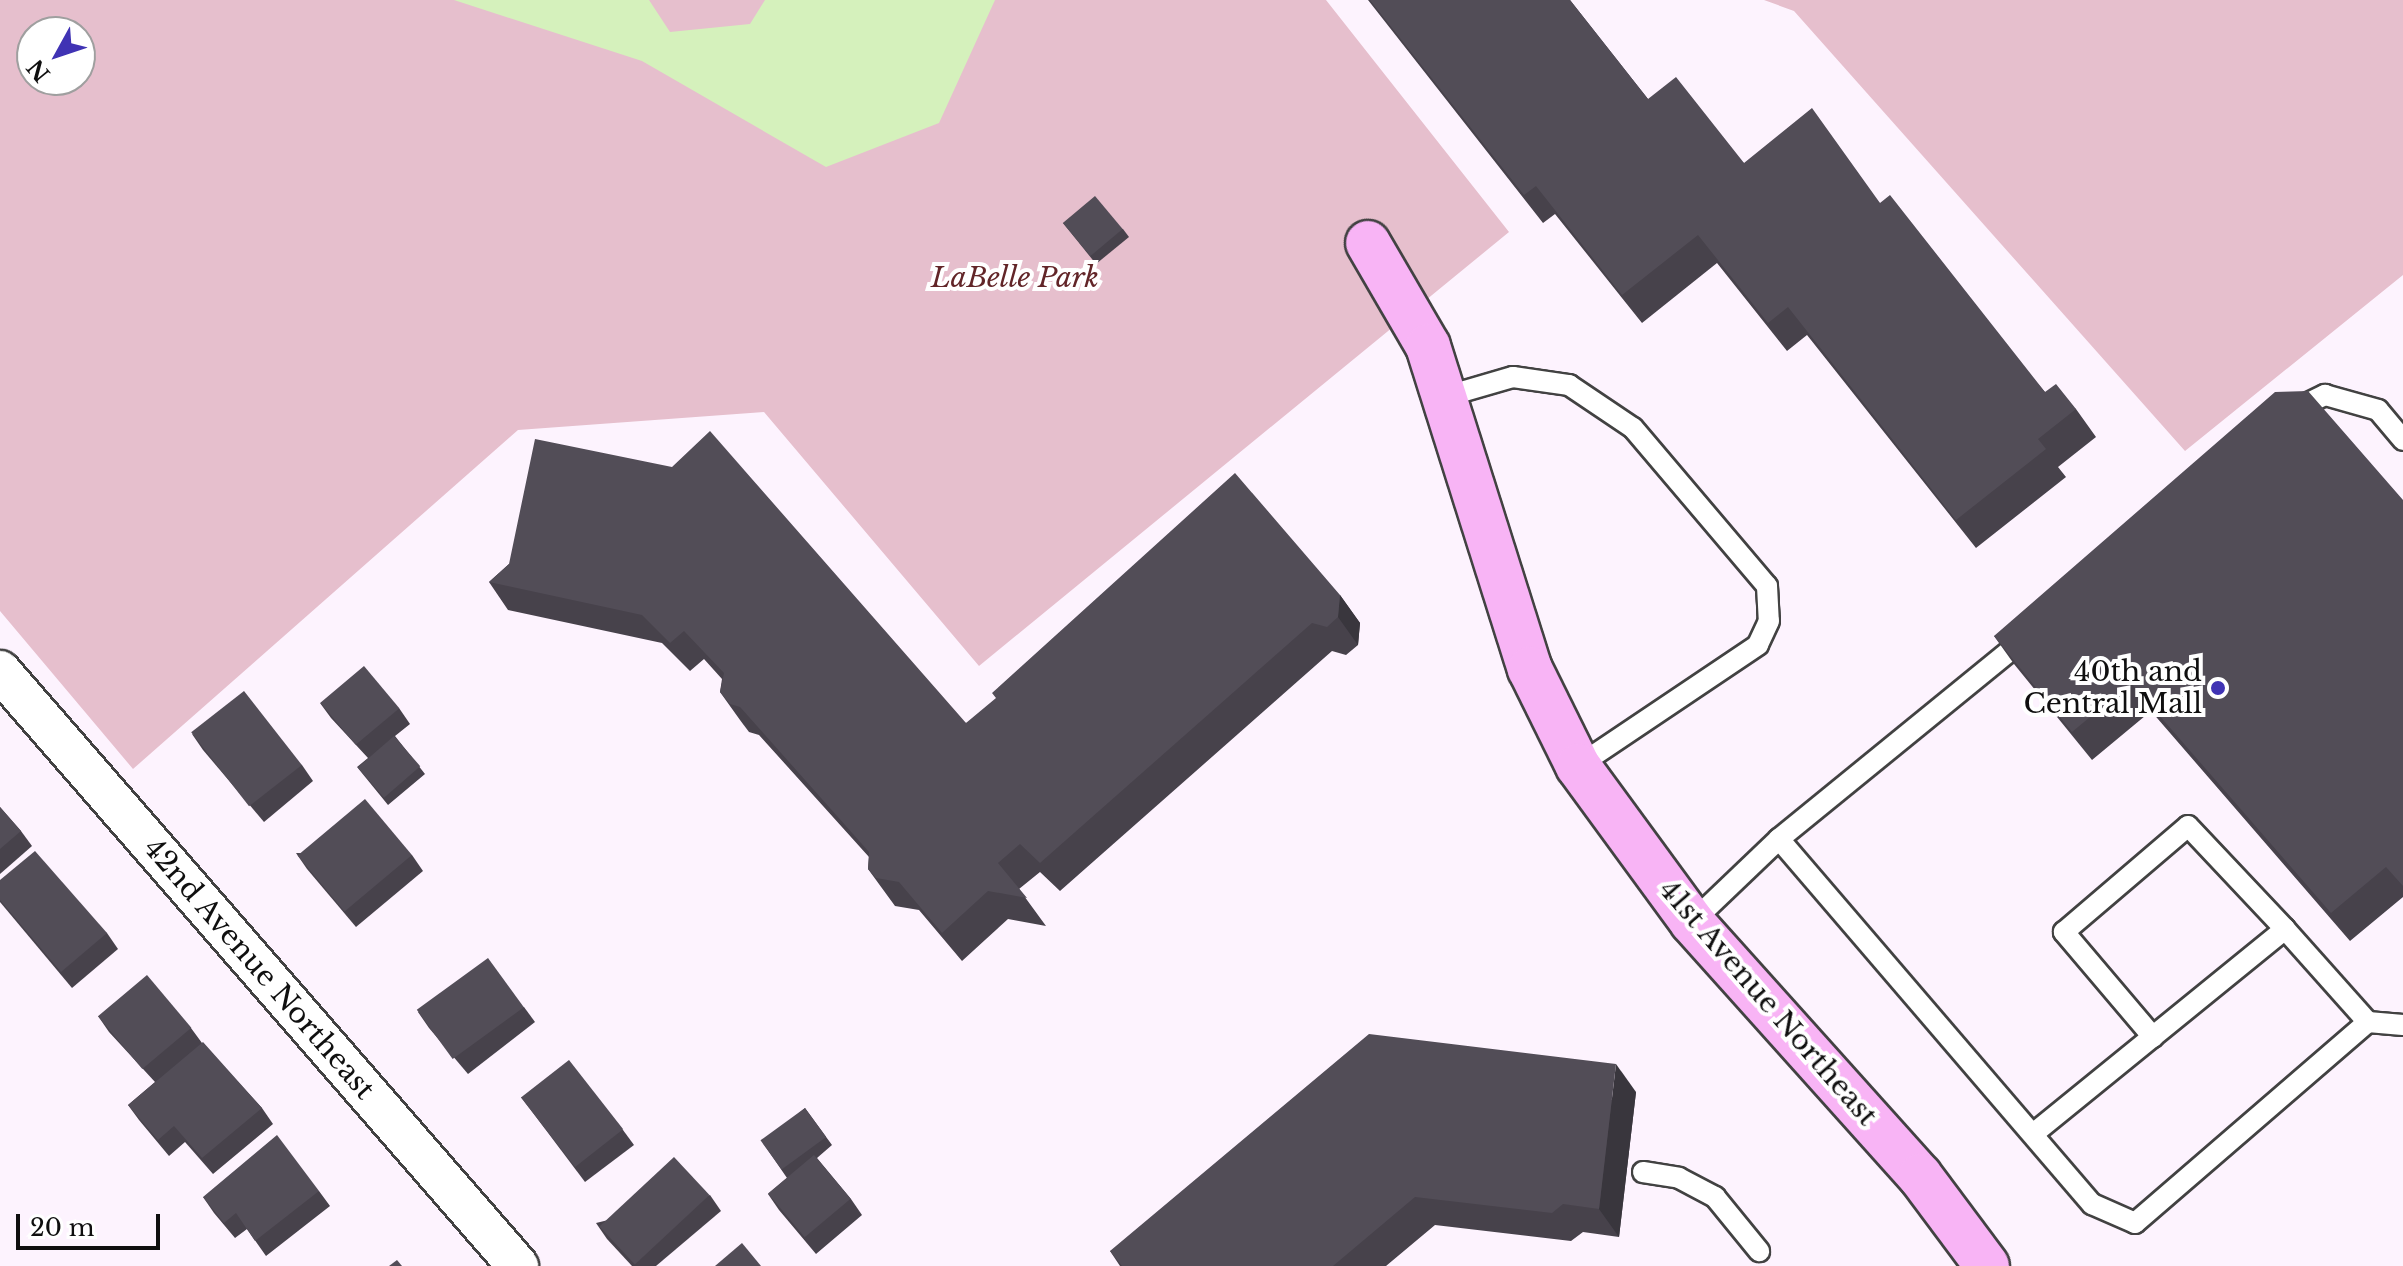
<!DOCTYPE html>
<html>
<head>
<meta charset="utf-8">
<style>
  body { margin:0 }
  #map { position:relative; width:2403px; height:1266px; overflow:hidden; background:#fdf3fe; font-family:"Libre Baskerville",serif }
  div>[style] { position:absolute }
  .green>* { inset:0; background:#e6bfcd }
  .water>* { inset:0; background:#d5f1bc }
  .roads { filter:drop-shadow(2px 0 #424242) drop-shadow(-2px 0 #424242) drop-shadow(0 2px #424242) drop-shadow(0 -2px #424242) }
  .lane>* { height:20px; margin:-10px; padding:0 10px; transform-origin:10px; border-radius:10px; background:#fff }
  .street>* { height:40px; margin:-20px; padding:0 20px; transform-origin:20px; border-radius:20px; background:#fff }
  .secondary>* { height:44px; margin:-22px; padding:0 22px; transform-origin:22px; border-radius:22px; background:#f8b4f5 }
  .wall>* { inset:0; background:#47424b }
  .shaded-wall>* { inset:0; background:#39363d }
  .building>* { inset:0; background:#524d57; transform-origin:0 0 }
  .dots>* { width:22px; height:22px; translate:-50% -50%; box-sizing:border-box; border:4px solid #fff; border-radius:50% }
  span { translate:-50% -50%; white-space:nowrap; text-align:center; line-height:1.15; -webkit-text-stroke:8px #fff; paint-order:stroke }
  .park-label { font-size:28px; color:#622528; font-style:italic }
  .poi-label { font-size:28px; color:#0f0f0f }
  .right { translate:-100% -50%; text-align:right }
  .street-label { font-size:28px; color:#0f0f0f }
  .north { position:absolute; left:16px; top:16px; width:80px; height:80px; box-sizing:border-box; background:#fff; border:2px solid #9f9f9f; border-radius:50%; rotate:230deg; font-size:22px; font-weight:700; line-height:32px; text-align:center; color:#0f0f0f }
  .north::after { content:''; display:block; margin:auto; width:28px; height:36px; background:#4033b4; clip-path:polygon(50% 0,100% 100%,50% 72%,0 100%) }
  .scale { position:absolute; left:16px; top:1214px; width:144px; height:36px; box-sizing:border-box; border:4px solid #0f0f0f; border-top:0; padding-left:10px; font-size:24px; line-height:28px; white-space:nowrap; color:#0f0f0f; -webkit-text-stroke:6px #fff; paint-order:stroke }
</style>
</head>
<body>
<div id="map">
  <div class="green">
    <i style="clip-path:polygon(evenodd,0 0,1326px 0,1509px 232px,979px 666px,764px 412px,518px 430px,133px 769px,0 611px,0 0,32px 32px,80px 32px,80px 80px,32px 80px,32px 32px)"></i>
    <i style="clip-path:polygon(1764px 0,2403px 0,2403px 275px,2185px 451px,1794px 11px)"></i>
  </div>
  <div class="water">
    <i style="clip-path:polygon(454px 0,649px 0,670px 32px,750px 24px,765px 0,995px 0,939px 123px,826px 167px,642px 61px)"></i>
  </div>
  <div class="roads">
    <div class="lane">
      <i style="left:1444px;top:397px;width:72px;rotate:-16.2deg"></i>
      <i style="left:1513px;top:377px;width:57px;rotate:8.1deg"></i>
      <i style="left:1569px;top:385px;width:77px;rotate:33.9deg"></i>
      <i style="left:1633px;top:428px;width:207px;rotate:49.7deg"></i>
      <i style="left:1767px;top:586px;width:35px;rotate:87deg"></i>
      <i style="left:1769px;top:621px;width:26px;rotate:115deg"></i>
      <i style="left:1758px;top:645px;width:217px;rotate:146.1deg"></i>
      <i style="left:2292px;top:411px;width:37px;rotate:-26deg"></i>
      <i style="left:2325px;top:395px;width:55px;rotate:15.8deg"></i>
      <i style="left:2378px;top:410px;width:39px;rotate:50deg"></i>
      <i style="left:1779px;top:839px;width:320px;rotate:-39.2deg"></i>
      <i style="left:1692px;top:922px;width:120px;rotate:-43.7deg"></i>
      <i style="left:1779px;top:839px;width:481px;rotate:49.4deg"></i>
      <i style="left:2092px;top:1204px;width:47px;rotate:23.8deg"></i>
      <i style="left:2135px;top:1223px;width:308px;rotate:-40.8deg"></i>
      <i style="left:2368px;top:1022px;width:35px;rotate:5deg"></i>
      <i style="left:2153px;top:1037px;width:138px;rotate:-130.3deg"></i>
      <i style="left:2064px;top:932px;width:163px;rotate:-40.5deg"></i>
      <i style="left:2188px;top:826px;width:141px;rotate:46.7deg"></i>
      <i style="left:2033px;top:1134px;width:325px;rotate:-39.1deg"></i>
      <i style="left:2285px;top:929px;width:125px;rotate:48.3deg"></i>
      <i style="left:1643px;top:1172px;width:36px;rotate:9deg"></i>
      <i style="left:1679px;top:1178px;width:41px;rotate:27.8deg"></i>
      <i style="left:1715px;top:1197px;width:70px;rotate:50.8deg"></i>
    </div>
    <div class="street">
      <i style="left:0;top:671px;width:789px;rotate:48.96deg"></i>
    </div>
    <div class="secondary">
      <i style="left:1368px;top:243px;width:119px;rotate:59.8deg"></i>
      <i style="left:1428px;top:346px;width:339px;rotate:72.5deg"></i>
      <i style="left:1530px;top:669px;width:108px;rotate:63.7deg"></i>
      <i style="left:1578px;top:766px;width:193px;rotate:53.8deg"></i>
      <i style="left:1692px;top:922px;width:341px;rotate:48.1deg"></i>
      <i style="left:1920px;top:1176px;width:112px;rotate:53.3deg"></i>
    </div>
  </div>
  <div class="wall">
    <i style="clip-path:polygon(1368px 0,1570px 0,1648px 99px,1744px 163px,1880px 203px,2045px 392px,2076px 409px,2096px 437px,2058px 467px,2066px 477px,1976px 548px,1807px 335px,1787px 351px,1717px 263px,1642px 323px,1555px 214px,1543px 223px)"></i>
    <i style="clip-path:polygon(1063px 223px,1123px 229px,1129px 237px,1096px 264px)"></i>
    <i style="clip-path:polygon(2403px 500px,2403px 897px,2350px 941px,2151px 711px,2092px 760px,2014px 664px,1994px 636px)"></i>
    <i style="clip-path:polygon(509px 564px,966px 723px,1340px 595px,1360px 623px,1358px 645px,1346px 655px,1332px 651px,1060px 891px,1040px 872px,1019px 889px,1046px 926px,1008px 919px,962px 961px,919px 910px,895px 906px,868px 869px,869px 857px,759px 735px,749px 732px,740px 720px,720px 692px,722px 679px,704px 659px,690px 671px,662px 643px,508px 610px,489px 582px)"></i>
    <i style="clip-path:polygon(320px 703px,399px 708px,410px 724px,395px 736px,425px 774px,388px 805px,357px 767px,368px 758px,331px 718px)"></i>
    <i style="clip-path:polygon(192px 734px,302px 765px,313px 781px,264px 822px,203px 750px)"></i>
    <i style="clip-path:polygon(0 807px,21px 831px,32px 846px,0 874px)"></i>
    <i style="clip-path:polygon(296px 853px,412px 855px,423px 871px,356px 927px,307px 869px)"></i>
    <i style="clip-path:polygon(0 880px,107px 933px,118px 949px,72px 988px,0 902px)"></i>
    <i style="clip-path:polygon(524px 1007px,535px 1022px,468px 1074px,429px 1028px,418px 1012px)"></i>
    <i style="clip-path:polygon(98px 1016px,191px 1028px,202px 1043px,262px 1108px,273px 1124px,213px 1174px,185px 1142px,169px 1156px,139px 1120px,128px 1105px,155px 1082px,109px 1032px)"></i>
    <i style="clip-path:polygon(1636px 1092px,1619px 1237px,1583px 1232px,1571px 1241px,1435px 1225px,1386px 1266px,1120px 1266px,1110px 1251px)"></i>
    <i style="clip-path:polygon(521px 1097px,623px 1130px,634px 1145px,585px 1182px)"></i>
    <i style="clip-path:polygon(805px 1108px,832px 1145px,817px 1158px,851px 1199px,862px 1215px,816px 1254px,779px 1210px,768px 1194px,787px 1178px,763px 1143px)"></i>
    <i style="clip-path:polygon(319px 1191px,330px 1206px,266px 1256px,247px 1229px,235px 1238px,214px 1213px,203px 1197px)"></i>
    <i style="clip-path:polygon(710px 1195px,721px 1211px,656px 1266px,632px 1266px,607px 1239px,596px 1223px)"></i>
  </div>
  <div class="shaded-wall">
    <i style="clip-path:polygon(1340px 595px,1360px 623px,1358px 645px,1338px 617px)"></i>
    <i style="clip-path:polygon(1616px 1064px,1636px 1092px,1619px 1237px,1599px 1209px)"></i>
  </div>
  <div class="building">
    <i style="clip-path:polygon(1370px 0,1570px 0,1648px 99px,1676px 77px,1744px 163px,1812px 108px,1880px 203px,1890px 195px,2045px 392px,2056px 384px,2076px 409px,2038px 439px,2046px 449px,1956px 520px,1788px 307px,1768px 323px,1698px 235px,1622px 295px,1536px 186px,1524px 195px)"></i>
    <i style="left:1095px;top:196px;width:43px;height:42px;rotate:50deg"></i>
    <i style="clip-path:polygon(2308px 391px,2403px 500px,2403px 886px,2386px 867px,2331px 913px,2131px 683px,2072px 732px,1994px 636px,2275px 392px)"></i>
    <i style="clip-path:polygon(710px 431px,966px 723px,996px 698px,992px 693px,1235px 473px,1340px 595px,1338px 617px,1327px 627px,1312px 623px,1040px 863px,1020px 844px,998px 863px,1027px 898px,988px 891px,942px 933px,899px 882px,876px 878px,868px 869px,869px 852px,740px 707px,730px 704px,720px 692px,724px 673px,684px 631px,670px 643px,642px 615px,489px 582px,509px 564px,535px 439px,672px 467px)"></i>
    <i style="left:364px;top:666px;width:55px;height:57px;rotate:50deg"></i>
    <i style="left:244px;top:691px;width:94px;height:67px;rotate:52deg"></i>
    <i style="left:394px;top:736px;width:40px;height:48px;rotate:49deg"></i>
    <i style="left:365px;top:799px;width:73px;height:88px;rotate:50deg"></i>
    <i style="clip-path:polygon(0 807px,21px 831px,0 849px)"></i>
    <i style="clip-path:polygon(35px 851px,107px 933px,61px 972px,0 900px,0 880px)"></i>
    <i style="left:488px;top:958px;width:61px;height:88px;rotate:54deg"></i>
    <i style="left:147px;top:975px;width:69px;height:64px;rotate:50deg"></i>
    <i style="clip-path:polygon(1369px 1034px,1616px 1064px,1599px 1209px,1563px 1204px,1552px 1213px,1415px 1197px,1333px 1266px,1122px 1266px,1110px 1251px)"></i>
    <i style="clip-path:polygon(203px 1042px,262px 1108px,202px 1158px,174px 1126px,158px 1140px,128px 1105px)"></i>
    <i style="left:569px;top:1060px;width:88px;height:61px;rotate:52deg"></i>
    <i style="left:805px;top:1108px;width:36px;height:55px;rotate:54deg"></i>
    <i style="clip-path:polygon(277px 1135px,319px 1191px,255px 1241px,236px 1213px,224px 1223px,203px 1197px)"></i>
    <i style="left:814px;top:1155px;width:57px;height:60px;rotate:50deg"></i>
    <i style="left:674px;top:1157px;width:52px;height:102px;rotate:47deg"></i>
    <i style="clip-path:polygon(742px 1243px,761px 1266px,715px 1266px)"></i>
    <i style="clip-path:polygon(397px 1260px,402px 1266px,389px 1266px)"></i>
  </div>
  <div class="dots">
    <i style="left:2218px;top:688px;background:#4033b4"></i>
  </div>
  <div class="park-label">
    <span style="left:1015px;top:278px">LaBelle Park</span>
  </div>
  <div class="poi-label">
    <span class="right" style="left:2202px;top:688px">40th and<br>Central Mall</span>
  </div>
  <div class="street-label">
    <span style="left:259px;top:969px;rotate:49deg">42nd Avenue Northeast</span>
    <span style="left:1768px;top:1003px;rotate:49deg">41st Avenue Northeast</span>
  </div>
  <div class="north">N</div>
  <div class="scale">20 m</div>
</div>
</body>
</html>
